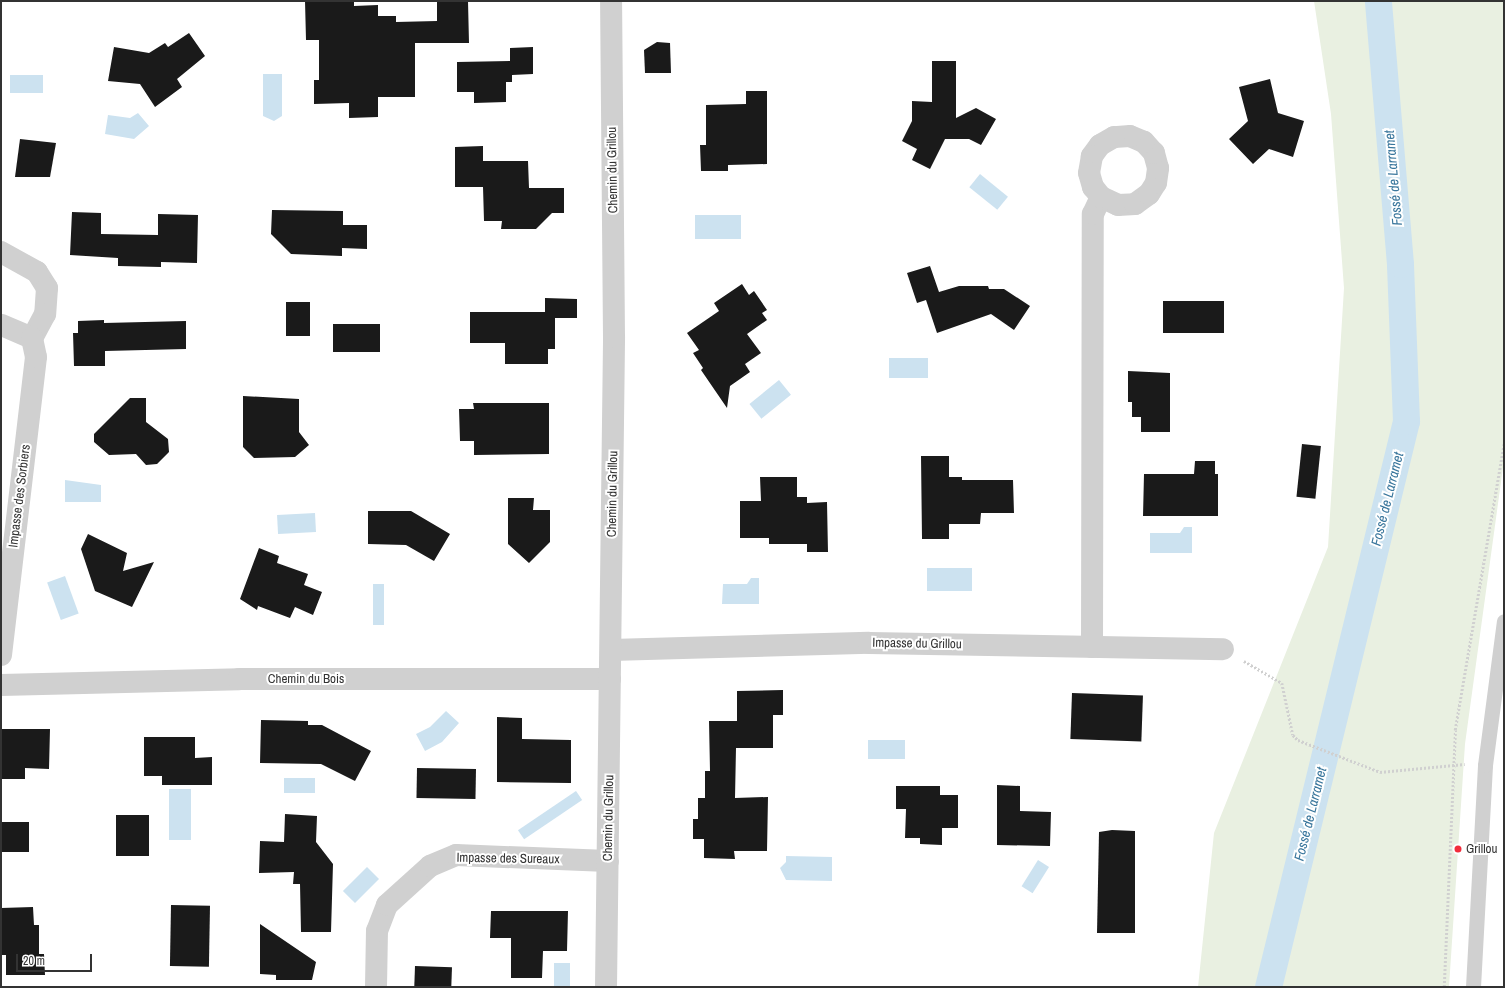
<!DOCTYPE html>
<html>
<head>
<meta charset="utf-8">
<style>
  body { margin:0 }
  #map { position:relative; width:1505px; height:988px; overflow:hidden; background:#fff; font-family:"Archivo Narrow",sans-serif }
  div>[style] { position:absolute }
  .green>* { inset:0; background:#e9f0e1 }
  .water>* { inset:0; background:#cce2f0; transform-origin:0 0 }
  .canal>* { height:27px; margin:-13.5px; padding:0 13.5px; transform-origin:13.5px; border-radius:13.5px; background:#cce2f0 }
  .building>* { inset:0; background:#1a1a1a; transform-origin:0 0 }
  .path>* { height:2.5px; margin-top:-1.25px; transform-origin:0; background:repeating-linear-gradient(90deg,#d0d0d0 0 2px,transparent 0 4px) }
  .lane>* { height:15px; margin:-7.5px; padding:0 7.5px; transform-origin:7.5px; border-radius:7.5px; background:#d0d0d0 }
  .street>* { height:22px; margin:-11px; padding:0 11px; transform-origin:11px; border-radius:11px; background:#d0d0d0 }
  .dots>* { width:11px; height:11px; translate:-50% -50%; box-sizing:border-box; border:2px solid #fff; border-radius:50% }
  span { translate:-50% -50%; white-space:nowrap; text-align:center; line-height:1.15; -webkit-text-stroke:4px #fff; paint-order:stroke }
  .street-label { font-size:13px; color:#333 }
  .poi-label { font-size:13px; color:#333 }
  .left { translate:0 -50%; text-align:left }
  .water-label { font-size:14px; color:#39769c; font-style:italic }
  .frame { position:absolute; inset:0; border:2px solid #333; pointer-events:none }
  .scale { position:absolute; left:16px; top:954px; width:76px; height:18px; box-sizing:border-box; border:2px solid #333; border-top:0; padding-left:5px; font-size:12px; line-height:14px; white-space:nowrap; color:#333; -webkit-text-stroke:3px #fff; paint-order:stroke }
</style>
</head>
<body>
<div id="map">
  <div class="green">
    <i style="clip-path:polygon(1314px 1px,1504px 1px,1504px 460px,1465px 744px,1449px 987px,1198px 987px,1214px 833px,1328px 547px,1344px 288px,1331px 114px)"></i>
  </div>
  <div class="water">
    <i style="clip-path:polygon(263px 74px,282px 74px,282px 116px,274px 121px,263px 116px)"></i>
    <i style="left:10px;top:75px;width:33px;height:18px"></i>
    <i style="clip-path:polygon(138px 113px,149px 126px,134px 139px,105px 134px,108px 115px,130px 118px)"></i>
    <i style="left:980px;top:174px;width:36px;height:17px;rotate:39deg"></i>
    <i style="left:741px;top:215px;width:24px;height:46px;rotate:90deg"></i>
    <i style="left:889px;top:358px;width:39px;height:20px"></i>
    <i style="left:779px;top:380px;width:19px;height:38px;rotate:51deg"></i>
    <i style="clip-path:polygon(65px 480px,101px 485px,101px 502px,65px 502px)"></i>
    <i style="left:315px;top:513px;width:19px;height:38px;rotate:87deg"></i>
    <i style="clip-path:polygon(1184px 527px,1192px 527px,1192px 553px,1150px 553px,1150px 533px,1180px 533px)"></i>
    <i style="left:927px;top:568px;width:45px;height:23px"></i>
    <i style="left:65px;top:576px;width:40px;height:19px;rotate:70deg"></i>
    <i style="clip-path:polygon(751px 578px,759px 578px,759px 604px,722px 604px,723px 584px,747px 584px)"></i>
    <i style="left:373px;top:584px;width:11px;height:41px"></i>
    <i style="clip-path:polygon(446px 711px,459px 723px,442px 742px,425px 751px,416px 734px,430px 727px)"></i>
    <i style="left:868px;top:740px;width:37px;height:19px"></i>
    <i style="left:284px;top:778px;width:31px;height:15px"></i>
    <i style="left:169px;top:789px;width:22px;height:51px"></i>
    <i style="left:576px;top:791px;width:11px;height:70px;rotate:56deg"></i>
    <i style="left:1322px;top:804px;width:189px;height:9px;rotate:104deg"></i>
    <i style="clip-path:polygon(786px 856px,832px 857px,832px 881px,786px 880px,780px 868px,786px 862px)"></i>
    <i style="left:1038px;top:860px;width:13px;height:31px;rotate:32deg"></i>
    <i style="left:367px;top:867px;width:17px;height:34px;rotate:45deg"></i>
    <i style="left:554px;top:963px;width:16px;height:24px"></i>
  </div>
  <div class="canal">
    <i style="left:1268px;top:987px;width:583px;rotate:-76.3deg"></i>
    <i style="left:1406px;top:421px;width:157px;rotate:-92.2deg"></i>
    <i style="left:1400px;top:264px;width:264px;rotate:-94.8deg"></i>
  </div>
  <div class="building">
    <i style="clip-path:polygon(305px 1px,354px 1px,354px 6px,378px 5px,378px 16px,396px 16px,396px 22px,437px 21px,437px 1px,468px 1px,469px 43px,415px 43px,415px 97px,378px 97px,378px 117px,349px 118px,349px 103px,314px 104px,314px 80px,319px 80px,319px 40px,306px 40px)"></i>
    <i style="clip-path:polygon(189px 33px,205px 56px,177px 79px,182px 87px,155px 107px,140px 84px,108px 81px,114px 47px,149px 53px,165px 43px,168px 47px)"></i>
    <i style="clip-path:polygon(657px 42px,670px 43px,671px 73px,645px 73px,644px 50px)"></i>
    <i style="clip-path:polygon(533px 47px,533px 74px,512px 75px,512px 82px,506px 82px,506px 102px,474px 103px,474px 92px,457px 92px,457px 62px,510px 61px,510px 48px)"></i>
    <i style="clip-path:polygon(932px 61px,956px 61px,956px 118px,976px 108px,996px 119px,981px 145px,969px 139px,945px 139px,930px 169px,912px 160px,917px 149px,902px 141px,912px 121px,912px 101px,932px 102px)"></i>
    <i style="clip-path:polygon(1270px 79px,1278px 113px,1304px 121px,1293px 157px,1269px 149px,1253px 164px,1229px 139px,1248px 121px,1239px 87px)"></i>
    <i style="clip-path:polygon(746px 91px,767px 91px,767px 164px,728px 165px,728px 171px,701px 171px,700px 145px,706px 145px,706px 105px,746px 104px)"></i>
    <i style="clip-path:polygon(20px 139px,56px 143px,50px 177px,15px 177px)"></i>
    <i style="clip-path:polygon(483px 146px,483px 161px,528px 161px,529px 188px,564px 188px,564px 213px,552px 213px,536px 229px,501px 229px,502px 221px,484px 221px,483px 187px,455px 187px,455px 147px)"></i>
    <i style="clip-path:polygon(272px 210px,343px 211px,343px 225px,367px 225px,367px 249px,342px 248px,342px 256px,291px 254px,271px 234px)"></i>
    <i style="clip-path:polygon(72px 212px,101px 213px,101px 234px,158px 235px,158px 214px,198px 215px,197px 263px,161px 262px,161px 267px,118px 266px,118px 258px,70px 255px)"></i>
    <i style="clip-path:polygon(930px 266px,939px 292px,959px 286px,988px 286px,989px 289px,1004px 289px,1030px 306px,1014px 330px,991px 314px,937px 333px,926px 300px,917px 303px,907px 273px)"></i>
    <i style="clip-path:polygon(742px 284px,749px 295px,754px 291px,767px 310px,762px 313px,767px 320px,747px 334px,761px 353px,745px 364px,750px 372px,730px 386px,727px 408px,701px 370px,703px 368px,693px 353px,699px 350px,687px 333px,719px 311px,714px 303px)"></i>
    <i style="clip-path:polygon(545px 298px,577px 299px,577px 318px,555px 318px,555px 349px,548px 349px,548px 364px,505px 364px,505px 343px,470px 343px,470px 312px,545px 312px)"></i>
    <i style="left:1163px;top:301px;width:61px;height:32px"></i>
    <i style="left:286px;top:302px;width:24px;height:34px"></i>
    <i style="clip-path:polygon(104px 320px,104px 323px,186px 321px,186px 349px,105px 351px,105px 366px,74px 366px,73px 333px,78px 333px,78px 321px)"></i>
    <i style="left:333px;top:324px;width:47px;height:28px"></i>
    <i style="clip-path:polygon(1128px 371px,1170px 373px,1170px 432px,1141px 432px,1141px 417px,1132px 417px,1132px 402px,1128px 402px)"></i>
    <i style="clip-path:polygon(243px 396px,299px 399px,299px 432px,309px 445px,295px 457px,254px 458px,243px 447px)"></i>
    <i style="clip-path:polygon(130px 398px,146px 398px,146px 422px,168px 439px,169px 452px,157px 464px,146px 465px,136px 454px,109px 455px,94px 442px,94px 434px)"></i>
    <i style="clip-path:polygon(473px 403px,549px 403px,549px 454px,474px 455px,474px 441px,460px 441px,459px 409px,474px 409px)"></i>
    <i style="left:1302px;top:444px;width:19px;height:53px;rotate:6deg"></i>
    <i style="clip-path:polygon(921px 456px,949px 456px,949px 477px,962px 477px,962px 480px,1013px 480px,1014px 513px,981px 513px,980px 524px,949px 524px,949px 539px,922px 539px)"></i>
    <i style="clip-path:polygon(1195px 461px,1215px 461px,1215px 474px,1218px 474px,1218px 516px,1143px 516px,1144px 474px,1194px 474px)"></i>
    <i style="clip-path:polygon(760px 477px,797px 477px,797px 497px,807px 497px,807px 503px,827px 502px,828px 552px,807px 552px,807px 544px,769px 544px,769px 538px,740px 538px,740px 501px,761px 501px)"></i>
    <i style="clip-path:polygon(508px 498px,534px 498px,533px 510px,550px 510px,550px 542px,529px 563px,508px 544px)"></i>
    <i style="clip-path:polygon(368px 511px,411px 511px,450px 534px,434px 561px,406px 545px,368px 544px)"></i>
    <i style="clip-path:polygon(88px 534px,127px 553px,123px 571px,154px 562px,132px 607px,95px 591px,81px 549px)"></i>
    <i style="clip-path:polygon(259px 548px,279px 556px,277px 563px,308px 574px,304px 585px,322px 592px,313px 615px,295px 607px,290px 618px,258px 606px,257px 610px,240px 599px)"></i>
    <i style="clip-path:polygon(783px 690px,783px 715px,773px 715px,773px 748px,736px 748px,735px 798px,768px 797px,767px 851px,734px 851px,735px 859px,704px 858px,704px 839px,693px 839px,693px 819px,698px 819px,698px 798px,705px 798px,705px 771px,710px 771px,709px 721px,737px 721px,737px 691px)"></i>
    <i style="left:1072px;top:693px;width:71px;height:46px;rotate:2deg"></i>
    <i style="clip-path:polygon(497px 717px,522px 718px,522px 739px,571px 740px,571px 783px,497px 782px)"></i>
    <i style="clip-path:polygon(261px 720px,308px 721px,308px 725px,322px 725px,371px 751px,355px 781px,321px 764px,260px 763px)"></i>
    <i style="clip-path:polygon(1px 729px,50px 729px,49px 769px,25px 768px,25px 779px,1px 779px)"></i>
    <i style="clip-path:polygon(144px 737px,195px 737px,195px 758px,212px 757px,212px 785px,162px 785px,162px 776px,144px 776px)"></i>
    <i style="left:417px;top:768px;width:59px;height:30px;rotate:1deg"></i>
    <i style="clip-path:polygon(997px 785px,1020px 786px,1020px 811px,1051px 812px,1050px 846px,997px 845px)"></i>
    <i style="clip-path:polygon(896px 786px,940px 786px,940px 795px,958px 795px,958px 828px,942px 828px,942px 845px,920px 844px,920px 838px,905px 838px,906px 809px,896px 809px)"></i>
    <i style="clip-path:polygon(285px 814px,317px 816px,316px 842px,333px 864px,331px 932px,301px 932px,300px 884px,293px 884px,294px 872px,259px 873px,260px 841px,284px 842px)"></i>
    <i style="left:149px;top:815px;width:41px;height:33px;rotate:90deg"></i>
    <i style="left:1px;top:822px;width:28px;height:30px"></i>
    <i style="clip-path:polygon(1112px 830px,1135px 831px,1135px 933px,1097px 933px,1099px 832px)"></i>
    <i style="left:171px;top:905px;width:39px;height:61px;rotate:1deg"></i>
    <i style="clip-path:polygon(33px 907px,34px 925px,39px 925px,39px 954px,44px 954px,45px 975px,6px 975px,6px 955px,1px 955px,1px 908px)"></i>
    <i style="clip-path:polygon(491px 911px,568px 911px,567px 951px,543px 951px,542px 978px,511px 978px,511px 938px,490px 938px)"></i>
    <i style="clip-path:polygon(260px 924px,316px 962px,312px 980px,276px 980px,276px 975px,260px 974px)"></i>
    <i style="left:415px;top:966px;width:37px;height:21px;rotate:2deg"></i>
  </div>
  <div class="path">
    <i style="left:1244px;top:661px;width:44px;rotate:30.1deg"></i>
    <i style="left:1282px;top:683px;width:53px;rotate:78.1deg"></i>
    <i style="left:1293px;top:735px;width:7px;rotate:45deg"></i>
    <i style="left:1298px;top:740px;width:88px;rotate:21.3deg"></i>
    <i style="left:1380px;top:772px;width:85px;rotate:-5.4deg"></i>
    <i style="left:1444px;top:987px;width:257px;rotate:-87.5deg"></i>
    <i style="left:1455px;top:730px;width:292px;rotate:-80.3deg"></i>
  </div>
  <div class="lane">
    <i style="left:1473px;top:987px;width:222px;rotate:-86.9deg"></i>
    <i style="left:1485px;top:765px;width:145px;rotate:-82.5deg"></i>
  </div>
  <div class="street">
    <i style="left:1px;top:252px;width:41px;rotate:29.1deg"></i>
    <i style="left:37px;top:272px;width:19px;rotate:58deg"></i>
    <i style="left:47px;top:288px;width:26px;rotate:94deg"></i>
    <i style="left:45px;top:314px;width:27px;rotate:118deg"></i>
    <i style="left:32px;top:338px;width:34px;rotate:-157deg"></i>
    <i style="left:1092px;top:647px;width:433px;rotate:-89.9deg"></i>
    <i style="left:1093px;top:214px;width:19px;rotate:-65deg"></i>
    <i style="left:1101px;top:197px;width:19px;rotate:25deg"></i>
    <i style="left:1118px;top:205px;width:17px;rotate:-3deg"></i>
    <i style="left:1135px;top:204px;width:17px;rotate:-36deg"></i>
    <i style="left:1149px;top:194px;width:13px;rotate:-58deg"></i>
    <i style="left:1156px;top:183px;width:15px;rotate:-82deg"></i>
    <i style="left:1158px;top:168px;width:16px;rotate:-105deg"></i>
    <i style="left:1154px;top:153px;width:15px;rotate:-132deg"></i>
    <i style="left:1144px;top:142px;width:15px;rotate:-157deg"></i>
    <i style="left:1130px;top:136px;width:16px;rotate:176deg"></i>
    <i style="left:1114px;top:137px;width:16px;rotate:150deg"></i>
    <i style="left:1100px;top:145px;width:14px;rotate:126deg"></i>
    <i style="left:1092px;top:156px;width:17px;rotate:100deg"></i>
    <i style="left:1089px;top:173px;width:15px;rotate:74deg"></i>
    <i style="left:1093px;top:187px;width:13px;rotate:51deg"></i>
    <i style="left:611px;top:650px;width:258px;rotate:-1.6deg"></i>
    <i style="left:869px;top:643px;width:354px;rotate:1deg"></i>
    <i style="left:1px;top:655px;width:300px;rotate:-83.3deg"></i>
    <i style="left:36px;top:357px;width:19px;rotate:-102deg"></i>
    <i style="left:1px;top:685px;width:238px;rotate:-1.4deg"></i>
    <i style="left:239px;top:679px;width:371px"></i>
    <i style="left:376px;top:987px;width:56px;rotate:-89deg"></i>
    <i style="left:377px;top:931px;width:28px;rotate:-69deg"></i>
    <i style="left:387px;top:905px;width:58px;rotate:-42.2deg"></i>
    <i style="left:430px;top:866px;width:28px;rotate:-23deg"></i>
    <i style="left:456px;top:855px;width:152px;rotate:2.3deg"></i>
    <i style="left:606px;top:987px;width:650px;rotate:-89.29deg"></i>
    <i style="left:614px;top:337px;width:336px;rotate:-90.5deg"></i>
  </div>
  <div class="dots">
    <i style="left:1458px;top:849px;background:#f22c3b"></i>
  </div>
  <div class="street-label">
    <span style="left:613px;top:170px;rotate:-91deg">Chemin du Grillou</span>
    <span style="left:613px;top:494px;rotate:-89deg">Chemin du Grillou</span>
    <span style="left:20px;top:496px;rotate:-83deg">Impasse des Sorbiers</span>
    <span style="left:917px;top:644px;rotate:1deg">Impasse du Grillou</span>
    <span style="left:306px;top:679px">Chemin du Bois</span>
    <span style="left:609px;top:818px;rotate:-89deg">Chemin du Grillou</span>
    <span style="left:508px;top:859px;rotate:1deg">Impasse des Sureaux</span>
  </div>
  <div class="poi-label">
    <span class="left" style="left:1466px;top:849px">Grillou</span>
  </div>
  <div class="water-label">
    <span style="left:1393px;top:178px;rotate:-95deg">Fossé de Larramet</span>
    <span style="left:1387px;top:499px;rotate:-76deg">Fossé de Larramet</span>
    <span style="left:1310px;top:814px;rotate:-76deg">Fossé de Larramet</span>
  </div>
  <div class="frame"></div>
  <div class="scale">20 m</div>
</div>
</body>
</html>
